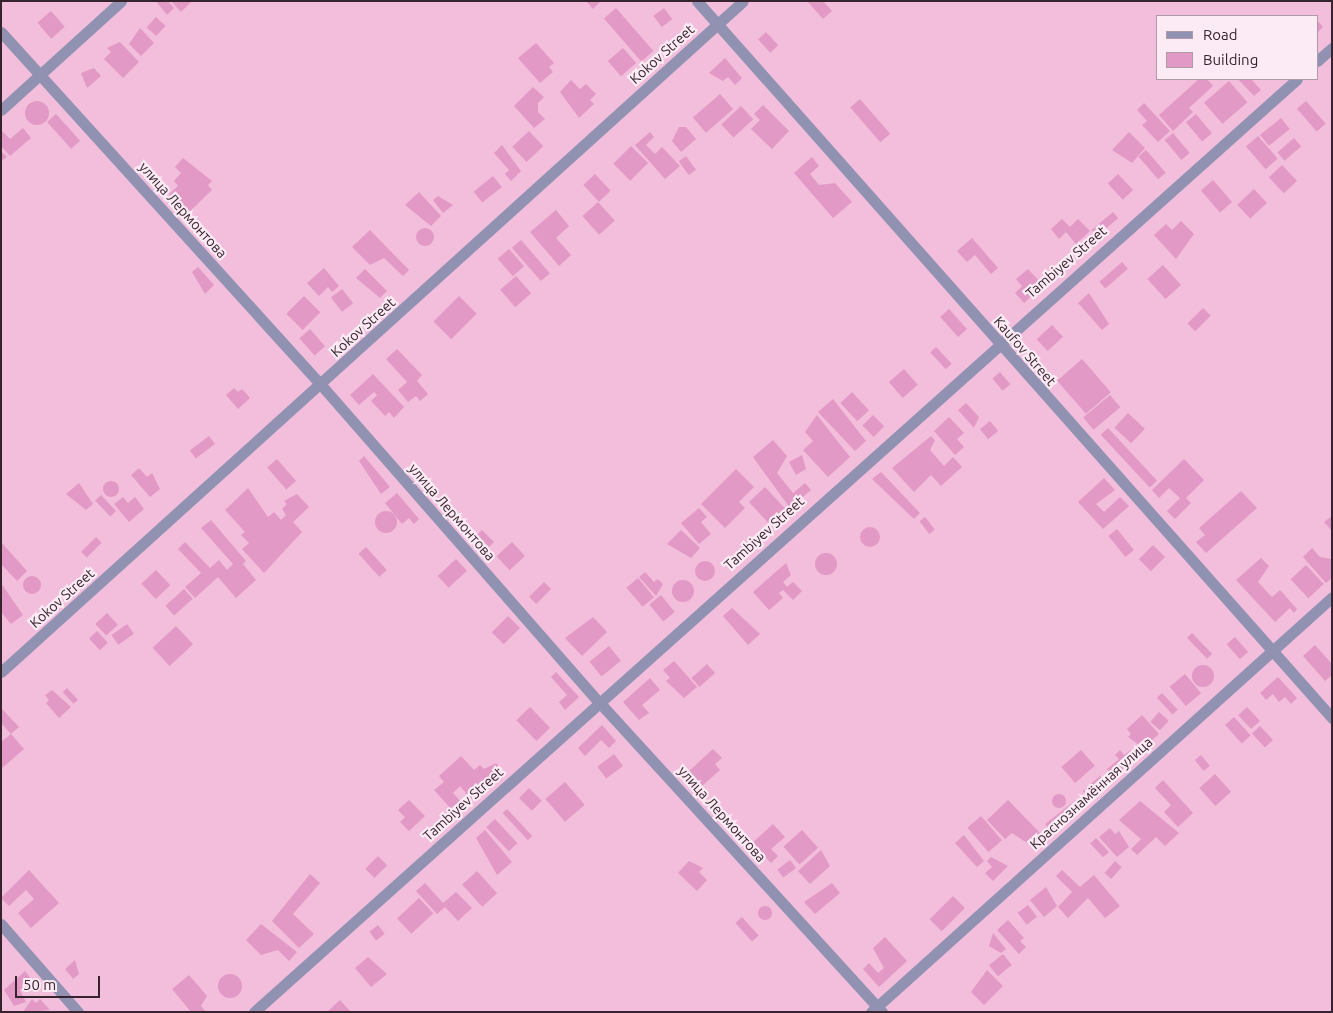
<!DOCTYPE html>
<html>
<head>
<meta charset="utf-8">
<style>
  body { margin:0 }
  #map { position:relative; width:1333px; height:1013px; overflow:hidden; background:#f2bedb; font-family:Ubuntu,sans-serif }
  div>[style] { position:absolute }
  .building>* { inset:0; background:#e399c5; transform-origin:0 0 }
  .round { border-radius:50% }
  .minor>* { height:11px; margin:-5.5px; padding:0 5.5px; transform-origin:5.5px; border-radius:5.5px; background:#9192b2 }
  span { translate:-50% -50%; white-space:nowrap; text-align:center; line-height:1.15; -webkit-text-stroke:4.5px #fcebf4; paint-order:stroke }
  .street-label { font-size:14px; color:#36232e }
  .frame { position:absolute; inset:0; border:2px solid #36232e; pointer-events:none }
  .legend { position:absolute; left:1156px; top:15px; width:162px; height:65px; box-sizing:border-box; background:#fcebf4; border:1px solid #ad9ba5; margin:0; padding:6px 9px; list-style:none; font-size:15px; color:#36232e }
  .legend li { display:flex; align-items:center; gap:10px; height:25px }
  .legend b { width:25px; border:1px solid #ad9ba5 }
  .scale { position:absolute; left:15px; top:976px; width:85px; height:22px; box-sizing:border-box; border:2px solid #36232e; border-top:0; padding-left:6px; font-size:15px; line-height:18px; white-space:nowrap; color:#36232e; -webkit-text-stroke:4px #fcebf4; paint-order:stroke }
</style>
</head>
<body>
<div id="map">
  <div class="building">
    <i style="clip-path:polygon(156px 1px,168px 1px,174px 8px,167px 15px)"></i>
    <i style="clip-path:polygon(171px 1px,192px 1px,181px 12px)"></i>
    <i style="clip-path:polygon(586px 1px,601px 1px,593px 9px)"></i>
    <i style="clip-path:polygon(807px 1px,823px 1px,832px 11px,823px 19px)"></i>
    <i style="left:616px;top:8px;width:57px;height:16px;rotate:49deg"></i>
    <i style="left:664px;top:8px;width:14px;height:13px;rotate:54deg"></i>
    <i style="left:51px;top:11px;width:21px;height:18px;rotate:49deg"></i>
    <i style="left:156px;top:17px;width:13px;height:14px;rotate:42deg"></i>
    <i style="clip-path:polygon(1317px 20px,1323px 27px,1317px 33px)"></i>
    <i style="clip-path:polygon(140px 28px,154px 43px,141px 56px,129px 44px)"></i>
    <i style="left:766px;top:32px;width:18px;height:11px;rotate:47deg"></i>
    <i style="clip-path:polygon(120px 42px,139px 62px,123px 78px,104px 59px,111px 52px,107px 48px)"></i>
    <i style="clip-path:polygon(536px 43px,554px 63px,549px 67px,553px 72px,540px 83px,518px 58px)"></i>
    <i style="left:623px;top:48px;width:20px;height:20px;rotate:49deg"></i>
    <i style="clip-path:polygon(725px 58px,742px 78px,735px 85px,728px 77px,723px 81px,709px 73px)"></i>
    <i style="clip-path:polygon(94px 68px,101px 76px,87px 88px,81px 73px)"></i>
    <i style="clip-path:polygon(1199px 79px,1207px 79px,1213px 86px,1189px 108px,1193px 112px,1173px 131px,1159px 115px)"></i>
    <i style="clip-path:polygon(1238px 79px,1251px 79px,1261px 90px,1254px 96px)"></i>
    <i style="clip-path:polygon(571px 80px,580px 89px,586px 84px,596px 94px,590px 100px,594px 104px,579px 118px,560px 92px)"></i>
    <i style="left:1229px;top:81px;width:28px;height:33px;rotate:49deg"></i>
    <i style="clip-path:polygon(533px 87px,544px 97px,538px 103px,538px 112px,545px 119px,534px 128px,514px 106px)"></i>
    <i style="left:720px;top:94px;width:20px;height:36px;rotate:49deg"></i>
    <i style="left:860px;top:99px;width:46px;height:13px;rotate:49deg"></i>
    <i style="left:1306px;top:101px;width:30px;height:12px;rotate:49deg"></i>
    <i class="round" style="left:25px;top:101px;width:24px;height:24px"></i>
    <i style="clip-path:polygon(1144px 103px,1170px 131px,1158px 142px,1142px 125px,1147px 121px,1137px 110px)"></i>
    <i style="clip-path:polygon(763px 105px,789px 131px,772px 149px,751px 129px,760px 120px,754px 114px)"></i>
    <i style="left:741px;top:106px;width:18px;height:27px;rotate:47deg"></i>
    <i style="left:56px;top:114px;width:36px;height:12px;rotate:48deg"></i>
    <i style="left:1196px;top:114px;width:25px;height:13px;rotate:50deg"></i>
    <i style="left:1281px;top:118px;width:14px;height:27px;rotate:51deg"></i>
    <i style="clip-path:polygon(679px 127px,686px 127px,696px 139px,681px 152px,672px 141px)"></i>
    <i style="clip-path:polygon(23px 128px,31px 138px,10px 156px,1px 146px,1px 130px,10px 139px)"></i>
    <i style="left:529px;top:131px;width:21px;height:23px;rotate:47deg"></i>
    <i style="clip-path:polygon(650px 132px,654px 137px,646px 145px,655px 154px,662px 147px,680px 166px,665px 179px,635px 145px)"></i>
    <i style="clip-path:polygon(1129px 132px,1145px 148px,1132px 163px,1112px 150px)"></i>
    <i style="left:1173px;top:133px;width:26px;height:11px;rotate:50deg"></i>
    <i style="left:1258px;top:136px;width:30px;height:16px;rotate:49deg"></i>
    <i style="left:1294px;top:138px;width:11px;height:22px;rotate:49deg"></i>
    <i style="clip-path:polygon(502px 145px,521px 171px,511px 181px,505px 174px,509px 170px,494px 153px)"></i>
    <i style="left:631px;top:146px;width:24px;height:25px;rotate:45deg"></i>
    <i style="left:1146px;top:150px;width:30px;height:10px;rotate:49deg"></i>
    <i style="clip-path:polygon(1px 151px,7px 157px,1px 161px)"></i>
    <i style="left:686px;top:156px;width:17px;height:9px;rotate:54deg"></i>
    <i style="clip-path:polygon(812px 157px,819px 166px,810px 174px,819px 185px,835px 183px,852px 202px,833px 218px,794px 173px)"></i>
    <i style="clip-path:polygon(183px 158px,212px 181px,208px 185px,212px 190px,188px 213px,169px 194px,178px 186px,174px 181px,181px 173px,175px 167px)"></i>
    <i style="left:1282px;top:165px;width:22px;height:18px;rotate:47deg"></i>
    <i style="left:595px;top:174px;width:23px;height:16px;rotate:47deg"></i>
    <i style="left:1118px;top:174px;width:22px;height:14px;rotate:47deg"></i>
    <i style="left:493px;top:176px;width:14px;height:25px;rotate:51deg"></i>
    <i style="left:1213px;top:180px;width:29px;height:16px;rotate:49deg"></i>
    <i style="left:1254px;top:189px;width:19px;height:23px;rotate:47deg"></i>
    <i style="clip-path:polygon(419px 192px,441px 216px,431px 226px,405px 205px)"></i>
    <i style="clip-path:polygon(438px 196px,453px 205px,443px 213px,433px 200px)"></i>
    <i style="left:598px;top:202px;width:25px;height:21px;rotate:48deg"></i>
    <i style="clip-path:polygon(556px 210px,569px 226px,556px 238px,571px 255px,559px 266px,530px 232px)"></i>
    <i style="left:1113px;top:212px;width:8px;height:28px;rotate:50deg"></i>
    <i style="clip-path:polygon(1062px 219px,1070px 227px,1078px 219px,1090px 231px,1076px 244px,1066px 232px,1059px 239px,1051px 229px)"></i>
    <i style="clip-path:polygon(1181px 221px,1194px 234px,1176px 259px,1154px 235px,1166px 224px,1172px 230px)"></i>
    <i class="round" style="left:416px;top:228px;width:18px;height:18px"></i>
    <i style="clip-path:polygon(370px 230px,409px 270px,403px 276px,384px 258px,370px 265px,352px 247px)"></i>
    <i style="clip-path:polygon(972px 238px,998px 268px,991px 274px,975px 255px,967px 262px,957px 251px)"></i>
    <i style="left:521px;top:240px;width:44px;height:12px;rotate:49deg"></i>
    <i style="left:509px;top:249px;width:23px;height:15px;rotate:49deg"></i>
    <i style="left:1122px;top:262px;width:9px;height:30px;rotate:49deg"></i>
    <i style="left:1163px;top:265px;width:27px;height:21px;rotate:48deg"></i>
    <i style="clip-path:polygon(198px 267px,214px 285px,205px 294px,192px 272px)"></i>
    <i style="clip-path:polygon(324px 268px,339px 286px,332px 292px,328px 287px,319px 296px,307px 283px)"></i>
    <i style="clip-path:polygon(365px 269px,387px 291px,380px 298px,356px 278px)"></i>
    <i style="clip-path:polygon(1028px 269px,1043px 285px,1024px 303px,1015px 293px,1022px 286px,1016px 279px)"></i>
    <i style="left:516px;top:276px;width:23px;height:21px;rotate:49deg"></i>
    <i style="left:342px;top:289px;width:18px;height:14px;rotate:52deg"></i>
    <i style="clip-path:polygon(1089px 293px,1109px 324px,1102px 330px,1078px 303px)"></i>
    <i style="left:304px;top:296px;width:23px;height:25px;rotate:45deg"></i>
    <i style="left:459px;top:296px;width:25px;height:36px;rotate:45deg"></i>
    <i style="left:1203px;top:308px;width:11px;height:22px;rotate:45deg"></i>
    <i style="left:949px;top:309px;width:27px;height:12px;rotate:48deg"></i>
    <i style="left:1052px;top:325px;width:16px;height:21px;rotate:47deg"></i>
    <i style="left:310px;top:329px;width:23px;height:14px;rotate:49deg"></i>
    <i style="left:936px;top:347px;width:23px;height:8px;rotate:47deg"></i>
    <i style="clip-path:polygon(397px 349px,422px 375px,417px 381px,428px 394px,420px 401px,416px 396px,408px 402px,398px 390px,407px 382px,386px 359px)"></i>
    <i style="left:1082px;top:359px;width:44px;height:33px;rotate:49deg"></i>
    <i style="left:904px;top:369px;width:21px;height:20px;rotate:49deg"></i>
    <i style="left:1000px;top:372px;width:16px;height:10px;rotate:50deg"></i>
    <i style="clip-path:polygon(373px 374px,404px 407px,394px 418px,389px 412px,385px 416px,371px 401px,377px 395px,374px 392px,359px 405px,350px 395px)"></i>
    <i style="clip-path:polygon(234px 388px,238px 392px,242px 389px,250px 398px,238px 409px,226px 395px)"></i>
    <i style="left:852px;top:392px;width:25px;height:16px;rotate:47deg"></i>
    <i style="left:1110px;top:395px;width:16px;height:35px;rotate:50deg"></i>
    <i style="clip-path:polygon(833px 399px,866px 441px,855px 451px,818px 412px)"></i>
    <i style="clip-path:polygon(966px 403px,979px 417px,974px 428px,958px 410px)"></i>
    <i style="left:1128px;top:413px;width:23px;height:20px;rotate:43deg"></i>
    <i style="clip-path:polygon(817px 415px,850px 457px,828px 477px,803px 450px,813px 441px,805px 432px)"></i>
    <i style="left:873px;top:415px;width:16px;height:15px;rotate:45deg"></i>
    <i style="clip-path:polygon(949px 417px,964px 433px,957px 439px,964px 447px,955px 455px,934px 431px)"></i>
    <i style="left:990px;top:421px;width:13px;height:13px;rotate:51deg"></i>
    <i style="left:1108px;top:428px;width:72px;height:10px;rotate:47deg"></i>
    <i style="left:209px;top:436px;width:10px;height:24px;rotate:53deg"></i>
    <i style="clip-path:polygon(931px 436px,935px 440px,930px 450px,944px 466px,953px 457px,962px 467px,941px 486px,931px 475px,914px 492px,892px 468px)"></i>
    <i style="clip-path:polygon(773px 440px,787px 456px,777px 473px,793px 493px,805px 483px,811px 490px,790px 508px,753px 457px)"></i>
    <i style="clip-path:polygon(802px 455px,806px 469px,796px 475px,789px 462px)"></i>
    <i style="clip-path:polygon(364px 456px,390px 487px,381px 494px,359px 461px)"></i>
    <i style="left:277px;top:459px;width:29px;height:13px;rotate:49deg"></i>
    <i style="clip-path:polygon(1184px 459px,1204px 480px,1186px 498px,1191px 503px,1175px 519px,1167px 511px,1180px 498px,1169px 488px,1159px 498px,1152px 490px)"></i>
    <i style="clip-path:polygon(139px 468px,147px 477px,152px 473px,160px 489px,150px 497px,131px 475px)"></i>
    <i style="clip-path:polygon(736px 469px,754px 487px,739px 502px,745px 508px,725px 528px,701px 504px)"></i>
    <i style="clip-path:polygon(881px 472px,920px 513px,914px 519px,872px 479px)"></i>
    <i style="clip-path:polygon(1104px 478px,1115px 490px,1096px 504px,1104px 512px,1120px 497px,1129px 506px,1103px 529px,1078px 502px)"></i>
    <i class="round" style="left:103px;top:481px;width:16px;height:16px"></i>
    <i style="clip-path:polygon(79px 483px,93px 504px,86px 510px,66px 494px)"></i>
    <i style="left:765px;top:487px;width:33px;height:22px;rotate:47deg"></i>
    <i style="clip-path:polygon(248px 488px,268px 517px,274px 512px,281px 520px,286px 515px,282px 509px,287px 504px,284px 501px,297px 494px,309px 507px,293px 522px,302px 532px,264px 573px,242px 549px,249px 543px,241px 535px,245px 532px,225px 510px)"></i>
    <i style="clip-path:polygon(1241px 491px,1257px 508px,1206px 553px,1196px 542px,1205px 535px,1199px 528px)"></i>
    <i style="clip-path:polygon(397px 493px,419px 519px,414px 524px,409px 518px,402px 524px,385px 503px)"></i>
    <i style="left:101px;top:495px;width:22px;height:8px;rotate:47deg"></i>
    <i style="clip-path:polygon(123px 497px,128px 503px,135px 497px,144px 509px,129px 522px,114px 504px)"></i>
    <i style="clip-path:polygon(699px 508px,707px 517px,701px 522px,711px 534px,699px 544px,681px 523px)"></i>
    <i class="round" style="left:375px;top:511px;width:22px;height:22px"></i>
    <i style="clip-path:polygon(1332px 516px,1332px 531px,1324px 522px)"></i>
    <i style="left:925px;top:517px;width:16px;height:7px;rotate:52deg"></i>
    <i style="clip-path:polygon(211px 520px,246px 561px,243px 564px,256px 580px,236px 598px,218px 577px,195px 598px,185px 587px,201px 573px,178px 549px,185px 542px,210px 568px,219px 560px,227px 570px,233px 564px,201px 528px)"></i>
    <i class="round" style="left:860px;top:527px;width:20px;height:20px"></i>
    <i style="left:1117px;top:529px;width:27px;height:11px;rotate:51deg"></i>
    <i style="left:482px;top:530px;width:17px;height:7px;rotate:45deg"></i>
    <i style="clip-path:polygon(681px 530px,700px 548px,691px 558px,667px 544px)"></i>
    <i style="left:96px;top:537px;width:8px;height:21px;rotate:45deg"></i>
    <i style="clip-path:polygon(1px 542px,27px 571px,17px 581px,1px 564px)"></i>
    <i style="left:512px;top:542px;width:19px;height:21px;rotate:47deg"></i>
    <i style="left:1153px;top:545px;width:17px;height:20px;rotate:45deg"></i>
    <i style="left:366px;top:547px;width:31px;height:10px;rotate:48deg"></i>
    <i style="clip-path:polygon(1312px 548px,1320px 557px,1332px 559px,1332px 578px,1326px 583px,1303px 557px)"></i>
    <i class="round" style="left:815px;top:553px;width:22px;height:22px"></i>
    <i style="clip-path:polygon(1261px 558px,1269px 566px,1258px 582px,1272px 597px,1280px 590px,1297px 609px,1294px 613px,1290px 608px,1275px 622px,1236px 580px)"></i>
    <i style="left:456px;top:559px;width:16px;height:25px;rotate:47deg"></i>
    <i class="round" style="left:695px;top:561px;width:20px;height:20px"></i>
    <i style="clip-path:polygon(786px 563px,791px 575px,783px 582px,787px 587px,793px 582px,802px 591px,793px 600px,783px 590px,779px 593px,783px 598px,769px 610px,753px 592px)"></i>
    <i style="left:1306px;top:565px;width:26px;height:21px;rotate:47deg"></i>
    <i style="left:156px;top:570px;width:21px;height:20px;rotate:47deg"></i>
    <i style="clip-path:polygon(645px 572px,654px 582px,658px 579px,663px 584px,656px 596px,639px 577px)"></i>
    <i class="round" style="left:23px;top:576px;width:18px;height:18px"></i>
    <i style="left:638px;top:578px;width:25px;height:15px;rotate:50deg"></i>
    <i class="round" style="left:672px;top:580px;width:22px;height:22px"></i>
    <i style="left:544px;top:582px;width:10px;height:21px;rotate:45deg"></i>
    <i style="clip-path:polygon(1px 583px,23px 615px,11px 624px,1px 612px)"></i>
    <i style="left:184px;top:589px;width:13px;height:25px;rotate:48deg"></i>
    <i style="left:661px;top:595px;width:22px;height:15px;rotate:51deg"></i>
    <i style="clip-path:polygon(732px 608px,760px 634px,748px 645px,723px 616px)"></i>
    <i style="left:107px;top:613px;width:16px;height:16px;rotate:47deg"></i>
    <i style="left:508px;top:616px;width:17px;height:23px;rotate:45deg"></i>
    <i style="clip-path:polygon(593px 617px,607px 632px,582px 656px,565px 638px)"></i>
    <i style="left:127px;top:624px;width:12px;height:19px;rotate:55deg"></i>
    <i style="left:176px;top:626px;width:25px;height:32px;rotate:47deg"></i>
    <i style="left:97px;top:631px;width:16px;height:11px;rotate:47deg"></i>
    <i style="left:1192px;top:633px;width:29px;height:7px;rotate:46deg"></i>
    <i style="left:1235px;top:637px;width:20px;height:11px;rotate:49deg"></i>
    <i style="clip-path:polygon(1315px 645px,1332px 664px,1332px 675px,1325px 681px,1303px 656px)"></i>
    <i style="left:609px;top:646px;width:19px;height:25px;rotate:51deg"></i>
    <i style="clip-path:polygon(674px 661px,697px 687px,684px 698px,666px 681px,670px 678px,663px 670px)"></i>
    <i style="left:707px;top:664px;width:12px;height:21px;rotate:48deg"></i>
    <i class="round" style="left:1192px;top:665px;width:22px;height:22px"></i>
    <i style="clip-path:polygon(556px 672px,579px 697px,565px 710px,559px 702px,567px 695px,551px 677px)"></i>
    <i style="left:1185px;top:674px;width:25px;height:20px;rotate:50deg"></i>
    <i style="clip-path:polygon(1278px 677px,1297px 698px,1291px 704px,1285px 697px,1279px 702px,1273px 694px,1266px 700px,1260px 693px)"></i>
    <i style="clip-path:polygon(650px 678px,660px 690px,642px 705px,649px 713px,639px 720px,623px 702px)"></i>
    <i style="left:67px;top:688px;width:16px;height:6px;rotate:47deg"></i>
    <i style="clip-path:polygon(52px 690px,71px 707px,59px 718px,46px 703px,49px 700px,45px 695px)"></i>
    <i style="left:1162px;top:693px;width:23px;height:7px;rotate:47deg"></i>
    <i style="left:530px;top:707px;width:29px;height:19px;rotate:46deg"></i>
    <i style="left:1247px;top:707px;width:19px;height:12px;rotate:47deg"></i>
    <i style="clip-path:polygon(1px 708px,19px 727px,11px 734px,1px 723px)"></i>
    <i style="left:1159px;top:712px;width:13px;height:13px;rotate:42deg"></i>
    <i style="clip-path:polygon(1142px 715px,1159px 734px,1143px 748px,1128px 737px,1131px 734px,1127px 729px)"></i>
    <i style="left:1234px;top:717px;width:25px;height:12px;rotate:48deg"></i>
    <i style="clip-path:polygon(602px 725px,616px 741px,609px 748px,601px 740px,585px 756px,578px 748px)"></i>
    <i style="left:1260px;top:726px;width:19px;height:11px;rotate:47deg"></i>
    <i style="clip-path:polygon(11px 734px,24px 749px,1px 769px,1px 742px)"></i>
    <i style="clip-path:polygon(713px 749px,722px 758px,715px 764px,720px 770px,702px 786px,689px 771px)"></i>
    <i style="left:1081px;top:750px;width:21px;height:26px;rotate:49deg"></i>
    <i style="clip-path:polygon(1120px 750px,1124px 755px,1131px 750px,1138px 758px,1114px 778px,1107px 769px,1119px 759px,1115px 755px)"></i>
    <i style="left:614px;top:754px;width:15px;height:21px;rotate:53deg"></i>
    <i style="left:1201px;top:755px;width:14px;height:8px;rotate:51deg"></i>
    <i style="clip-path:polygon(461px 756px,474px 770px,480px 765px,484px 769px,496px 763px,502px 769px,471px 799px,460px 786px,453px 793px,463px 804px,454px 812px,434px 790px,444px 782px,439px 776px)"></i>
    <i style="left:1215px;top:774px;width:24px;height:21px;rotate:48deg"></i>
    <i style="left:1100px;top:776px;width:11px;height:23px;rotate:49deg"></i>
    <i style="clip-path:polygon(1163px 780px,1193px 813px,1178px 827px,1164px 812px,1171px 805px,1155px 788px)"></i>
    <i style="left:565px;top:782px;width:30px;height:26px;rotate:49deg"></i>
    <i style="left:529px;top:788px;width:18px;height:14px;rotate:45deg"></i>
    <i class="round" style="left:1052px;top:794px;width:14px;height:14px"></i>
    <i style="clip-path:polygon(409px 800px,425px 816px,409px 831px,400px 822px,405px 817px,398px 810px)"></i>
    <i style="clip-path:polygon(1008px 800px,1041px 834px,1030px 845px,1012px 833px,1005px 839px,987px 820px)"></i>
    <i style="clip-path:polygon(1076px 800px,1081px 806px,1052px 831px,1045px 824px)"></i>
    <i style="clip-path:polygon(1140px 801px,1179px 833px,1165px 846px,1156px 837px,1137px 855px,1131px 849px,1141px 839px,1119px 820px)"></i>
    <i style="left:507px;top:809px;width:37px;height:6px;rotate:47deg"></i>
    <i style="left:981px;top:816px;width:32px;height:18px;rotate:49deg"></i>
    <i style="left:495px;top:819px;width:33px;height:12px;rotate:47deg"></i>
    <i style="clip-path:polygon(773px 824px,785px 837px,771px 849px,778px 856px,771px 863px,752px 843px)"></i>
    <i style="clip-path:polygon(1110px 828px,1115px 834px,1119px 831px,1129px 847px,1117px 857px,1099px 837px)"></i>
    <i style="clip-path:polygon(485px 830px,512px 862px,497px 875px,476px 838px)"></i>
    <i style="left:802px;top:830px;width:24px;height:25px;rotate:48deg"></i>
    <i style="clip-path:polygon(964px 835px,984px 861px,977px 867px,955px 843px)"></i>
    <i style="left:1096px;top:838px;width:19px;height:8px;rotate:47deg"></i>
    <i style="clip-path:polygon(821px 850px,830px 866px,810px 884px,798px 871px)"></i>
    <i style="left:378px;top:856px;width:13px;height:18px;rotate:45deg"></i>
    <i style="clip-path:polygon(991px 857px,1008px 866px,993px 881px,985px 873px,992px 867px,987px 861px)"></i>
    <i style="left:790px;top:860px;width:10px;height:16px;rotate:53deg"></i>
    <i style="clip-path:polygon(689px 861px,703px 868px,699px 872px,707px 880px,697px 891px,678px 873px)"></i>
    <i style="left:1115px;top:861px;width:9px;height:16px;rotate:41deg"></i>
    <i style="clip-path:polygon(29px 870px,59px 903px,31px 928px,18px 913px,34px 899px,26px 890px,9px 906px,1px 898px)"></i>
    <i style="clip-path:polygon(1062px 870px,1080px 887px,1094px 875px,1120px 906px,1105px 918px,1088px 898px,1068px 918px,1058px 907px,1072px 892px,1056px 876px)"></i>
    <i style="left:477px;top:871px;width:30px;height:20px;rotate:48deg"></i>
    <i style="clip-path:polygon(310px 874px,320px 883px,293px 914px,314px 934px,299px 948px,272px 921px)"></i>
    <i style="clip-path:polygon(425px 883px,443px 903px,456px 892px,472px 908px,458px 921px,445px 907px,437px 914px,416px 891px)"></i>
    <i style="clip-path:polygon(832px 883px,840px 893px,815px 914px,804px 902px)"></i>
    <i style="clip-path:polygon(1046px 887px,1057px 906px,1044px 917px,1030px 900px)"></i>
    <i style="left:953px;top:896px;width:17px;height:33px;rotate:45deg"></i>
    <i style="left:419px;top:898px;width:21px;height:30px;rotate:47deg"></i>
    <i style="left:1028px;top:905px;width:15px;height:13px;rotate:53deg"></i>
    <i class="round" style="left:758px;top:906px;width:14px;height:14px"></i>
    <i style="left:742px;top:917px;width:25px;height:9px;rotate:48deg"></i>
    <i style="clip-path:polygon(1008px 920px,1024px 938px,1020px 941px,1026px 947px,1019px 954px,997px 930px)"></i>
    <i style="clip-path:polygon(261px 924px,297px 952px,289px 961px,278px 950px,261px 955px,246px 940px)"></i>
    <i style="left:378px;top:925px;width:11px;height:11px;rotate:52deg"></i>
    <i style="clip-path:polygon(993px 933px,1006px 949px,1001px 953px,989px 946px)"></i>
    <i style="clip-path:polygon(885px 937px,907px 961px,879px 987px,863px 969px,869px 963px,878px 973px,884px 968px,873px 948px)"></i>
    <i style="left:1003px;top:954px;width:14px;height:18px;rotate:51deg"></i>
    <i style="clip-path:polygon(368px 957px,387px 974px,371px 987px,355px 968px)"></i>
    <i style="clip-path:polygon(75px 960px,79px 974px,73px 979px,65px 969px)"></i>
    <i style="clip-path:polygon(987px 970px,1003px 986px,984px 1005px,971px 992px)"></i>
    <i style="clip-path:polygon(25px 971px,32px 980px,20px 990px,26px 1002px,14px 1006px,4px 990px)"></i>
    <i class="round" style="left:218px;top:974px;width:24px;height:24px"></i>
    <i style="clip-path:polygon(189px 975px,207px 996px,201px 1006px,206px 1012px,191px 1012px,172px 989px)"></i>
    <i style="clip-path:polygon(32px 999px,36px 1003px,40px 999px,50px 1010px,23px 1012px)"></i>
    <i style="clip-path:polygon(340px 1000px,351px 1012px,327px 1012px)"></i>
  </div>
  <div class="minor">
    <i style="left:697px;top:1px;width:958px;rotate:48.47deg"></i>
    <i style="left:1px;top:32px;width:478px;rotate:47.8deg"></i>
    <i style="left:322px;top:386px;width:420px;rotate:48.8deg"></i>
    <i style="left:599px;top:702px;width:420px;rotate:47.6deg"></i>
    <i style="left:1317px;top:61px;width:20px;rotate:-41deg"></i>
    <i style="left:1px;top:110px;width:162px;rotate:-42.2deg"></i>
    <i style="left:1px;top:672px;width:1000px;rotate:-42.12deg"></i>
    <i style="left:1px;top:924px;width:117px;rotate:48.8deg"></i>
    <i style="left:254px;top:1012px;width:1399px;rotate:-41.81deg"></i>
    <i style="left:871px;top:1012px;width:620px;rotate:-41.99deg"></i>
  </div>
  <div class="street-label">
    <span style="left:662px;top:54px;rotate:-42deg">Kokov Street</span>
    <span style="left:183px;top:210px;rotate:48deg">улица Лермонтова</span>
    <span style="left:1066px;top:262px;rotate:-41deg">Tambiyev Street</span>
    <span style="left:363px;top:327px;rotate:-42deg">Kokov Street</span>
    <span style="left:1025px;top:351px;rotate:49deg">Kaufov Street</span>
    <span style="left:452px;top:512px;rotate:49deg">улица Лермонтова</span>
    <span style="left:764px;top:533px;rotate:-42deg">Tambiyev Street</span>
    <span style="left:62px;top:598px;rotate:-42deg">Kokov Street</span>
    <span style="left:1091px;top:793px;rotate:-42deg">Краснознамённая улица</span>
    <span style="left:463px;top:804px;rotate:-42deg">Tambiyev Street</span>
    <span style="left:722px;top:814px;rotate:48deg">улица Лермонтова</span>
  </div>
  <div class="frame"></div>
  <ul class="legend">
  <li><b style="height:6px;background:#9192b2"></b>Road</li>
  <li><b style="height:14px;background:#e399c5"></b>Building</li>
  </ul>
  <div class="scale">50 m</div>
</div>
</body>
</html>
